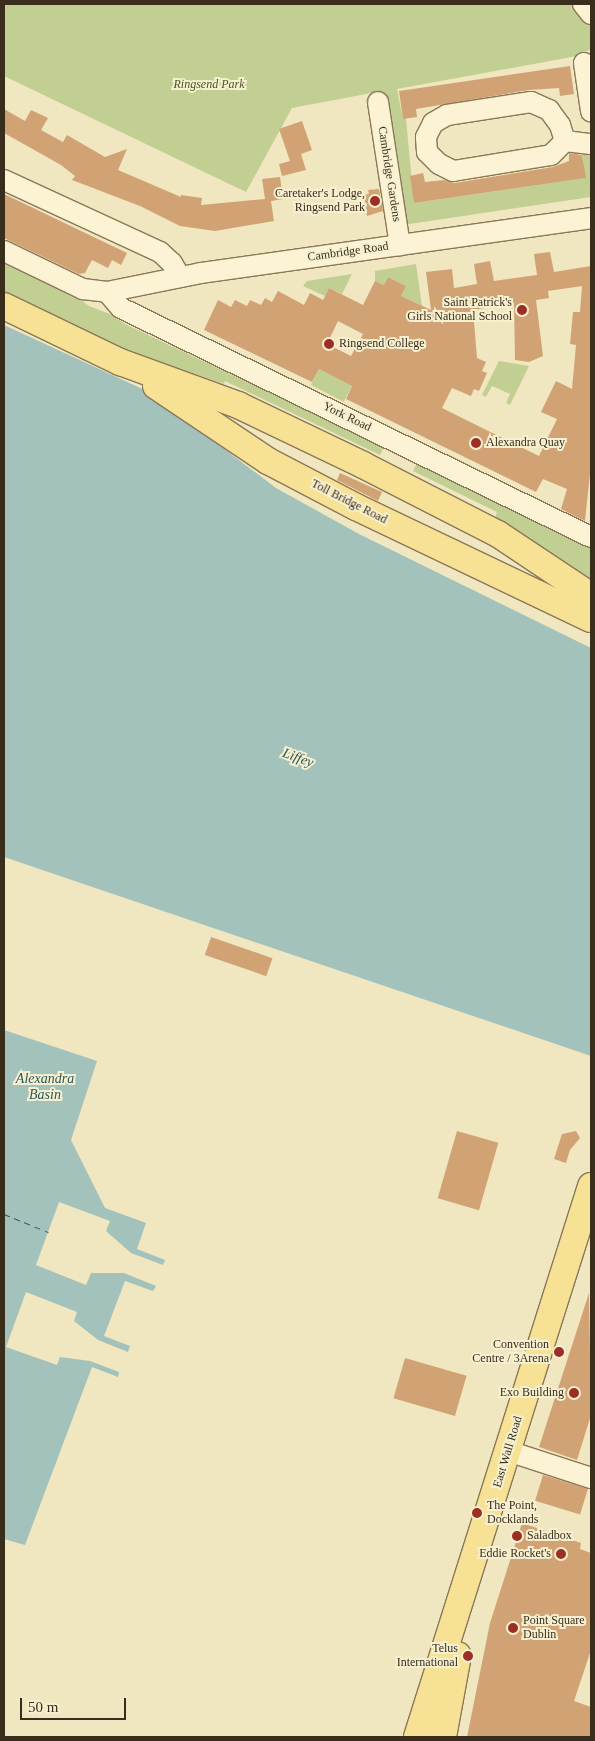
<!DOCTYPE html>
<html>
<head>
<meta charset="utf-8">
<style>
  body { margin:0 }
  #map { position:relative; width:595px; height:1741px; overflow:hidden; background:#f0e6c0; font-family:Georgia,serif }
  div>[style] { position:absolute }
  .green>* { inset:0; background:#c2cf93; transform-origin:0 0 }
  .water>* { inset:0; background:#a3c2bc }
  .ferry>* { height:1px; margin-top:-0.5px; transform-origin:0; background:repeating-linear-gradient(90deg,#2b585a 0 6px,transparent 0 11px) }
  .building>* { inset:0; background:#d1a374; transform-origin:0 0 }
  .roads { filter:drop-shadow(1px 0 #8a7757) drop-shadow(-1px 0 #8a7757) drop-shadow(0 1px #8a7757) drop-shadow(0 -1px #8a7757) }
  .minor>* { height:20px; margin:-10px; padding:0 10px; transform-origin:10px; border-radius:10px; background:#fbf3d4 }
  .major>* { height:26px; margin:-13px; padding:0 13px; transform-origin:13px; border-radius:13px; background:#f6e195 }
  .dots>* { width:14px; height:14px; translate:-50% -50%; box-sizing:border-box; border:2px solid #f7f0d0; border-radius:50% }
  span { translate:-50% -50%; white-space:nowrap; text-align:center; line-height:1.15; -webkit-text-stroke:4px #f7f0d0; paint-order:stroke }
  .park-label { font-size:12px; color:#445722; font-style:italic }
  .street-label { font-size:12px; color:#392d1c }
  .poi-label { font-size:12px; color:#392d1c }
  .right { translate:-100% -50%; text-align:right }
  .left { translate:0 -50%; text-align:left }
  .water-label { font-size:14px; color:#2b585a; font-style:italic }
  .frame { position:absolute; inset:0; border:5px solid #392d1c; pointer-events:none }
  .scale { position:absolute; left:20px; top:1698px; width:106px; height:22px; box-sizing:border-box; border:2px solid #392d1c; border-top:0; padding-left:6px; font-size:15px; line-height:18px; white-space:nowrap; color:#392d1c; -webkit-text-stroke:4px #f7f0d0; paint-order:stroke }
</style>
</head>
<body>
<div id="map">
  <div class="green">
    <i style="clip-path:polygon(4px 4px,577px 4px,591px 23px,591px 49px,577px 56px,397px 89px,403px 119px,406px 119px,414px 203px,585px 178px,582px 151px,591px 156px,591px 197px,403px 225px,382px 91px,292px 108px,246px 192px,4px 76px)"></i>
    <i style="clip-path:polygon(4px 260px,70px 292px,89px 306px,110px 314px,125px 324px,384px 447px,380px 455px,225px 381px,224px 384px,72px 331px,4px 299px)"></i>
    <i style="clip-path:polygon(416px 264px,422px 306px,401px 296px,406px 286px,388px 277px,384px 285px,375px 281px,375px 271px)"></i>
    <i style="clip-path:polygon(352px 274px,342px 294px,329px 288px,325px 296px,303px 286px,307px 281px)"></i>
    <i style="clip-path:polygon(499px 361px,529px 366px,510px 405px,506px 403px,510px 394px,492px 386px,486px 397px,482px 395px)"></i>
    <i style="left:319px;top:369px;width:37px;height:18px;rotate:27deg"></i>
    <i style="clip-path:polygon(417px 463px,591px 546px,591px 582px,495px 518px,497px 512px,413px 471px)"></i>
  </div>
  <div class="water">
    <i style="clip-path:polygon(4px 325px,149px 392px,276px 488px,359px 534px,591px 648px,591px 1056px,4px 857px)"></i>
    <i style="clip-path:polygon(4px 1030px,97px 1061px,71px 1140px,105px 1208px,146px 1223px,137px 1249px,165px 1260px,163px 1265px,131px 1253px,106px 1231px,110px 1221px,59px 1202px,36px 1265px,86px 1285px,91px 1273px,124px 1273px,156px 1286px,153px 1291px,125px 1281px,104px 1336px,130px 1346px,128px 1352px,98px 1340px,74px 1321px,77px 1312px,26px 1292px,6px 1347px,57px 1365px,60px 1357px,90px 1361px,119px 1372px,118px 1377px,92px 1367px,25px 1545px,4px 1539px)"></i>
  </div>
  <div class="ferry">
    <i style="left:4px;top:1214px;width:48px;rotate:22.2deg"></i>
  </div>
  <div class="building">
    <i style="clip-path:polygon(570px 66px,574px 94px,560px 96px,559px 88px,529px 90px,416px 109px,417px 117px,403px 119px,399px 91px)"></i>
    <i style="clip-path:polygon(4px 109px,25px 121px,31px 110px,48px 118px,41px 130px,63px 142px,67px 135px,105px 157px,127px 149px,118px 170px,181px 197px,181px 195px,202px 198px,201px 205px,265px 199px,262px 179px,280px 177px,283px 199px,271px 201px,274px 221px,215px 231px,180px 226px,140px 206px,72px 180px,75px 176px,61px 165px,4px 133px)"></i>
    <i style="clip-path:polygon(302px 121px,312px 150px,301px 154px,306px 170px,282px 176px,279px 164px,290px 161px,279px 129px)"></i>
    <i style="clip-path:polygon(569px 153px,582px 155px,586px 178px,414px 203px,410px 176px,423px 173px,425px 182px,444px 180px,455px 183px,553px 167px,569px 161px)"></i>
    <i style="clip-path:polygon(379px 189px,383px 211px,367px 216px,364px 195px,369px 194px,368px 190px)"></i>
    <i style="clip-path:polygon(4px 194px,127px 253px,121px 265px,112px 260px,108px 268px,92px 260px,85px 273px,79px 274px,4px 238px)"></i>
    <i style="clip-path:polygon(evenodd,550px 252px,554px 272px,591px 266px,591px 464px,585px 521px,561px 509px,567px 489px,543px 479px,536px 492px,346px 399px,352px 386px,319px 369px,312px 382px,204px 330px,218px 300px,231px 307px,235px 300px,247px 306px,250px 300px,261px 305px,265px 298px,272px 302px,278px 291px,304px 305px,310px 293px,323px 300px,329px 288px,363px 305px,375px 281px,384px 285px,388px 277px,406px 286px,401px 296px,431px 310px,426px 272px,452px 269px,454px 288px,477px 284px,474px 264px,490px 261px,494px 281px,537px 275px,534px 254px,550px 252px,582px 286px,580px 312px,573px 312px,570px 344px,576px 345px,572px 389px,556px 381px,541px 412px,557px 419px,539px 456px,442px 408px,452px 388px,471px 396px,474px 389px,479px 391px,487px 373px,482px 371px,486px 362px,477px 358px,473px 310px,514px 303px,515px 360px,529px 362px,543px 356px,536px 300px,549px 298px,548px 291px,582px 286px,550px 252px,338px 321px,363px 334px,351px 356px,327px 344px,338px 321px)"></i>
    <i style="clip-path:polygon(340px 473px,382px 492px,378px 501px,337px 480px)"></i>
    <i style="left:211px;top:937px;width:65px;height:19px;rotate:19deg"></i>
    <i style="left:457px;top:1131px;width:43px;height:70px;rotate:16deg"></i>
    <i style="clip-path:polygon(576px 1131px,580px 1138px,570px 1150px,566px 1163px,554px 1159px,562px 1134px)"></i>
    <i style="clip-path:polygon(589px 1293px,591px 1415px,577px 1460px,539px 1447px)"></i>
    <i style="left:405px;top:1358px;width:64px;height:42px;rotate:16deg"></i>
    <i style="left:543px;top:1475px;width:47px;height:27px;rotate:17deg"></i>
    <i style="clip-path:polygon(522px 1523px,581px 1543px,580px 1549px,591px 1553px,591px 1650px,574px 1701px,591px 1707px,591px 1737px,467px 1737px,490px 1623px)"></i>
  </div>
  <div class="roads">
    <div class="minor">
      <i style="left:583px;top:4px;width:13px;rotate:51deg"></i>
      <i style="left:584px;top:63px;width:49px;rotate:81.7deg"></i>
      <i style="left:378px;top:102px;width:145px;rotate:81.3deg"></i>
      <i style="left:531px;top:102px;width:20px;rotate:24deg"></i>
      <i style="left:549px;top:110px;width:19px;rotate:54deg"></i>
      <i style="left:560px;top:125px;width:17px;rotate:73deg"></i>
      <i style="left:565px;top:141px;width:20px;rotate:135deg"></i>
      <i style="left:551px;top:155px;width:99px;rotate:170.7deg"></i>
      <i style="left:453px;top:171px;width:16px;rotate:-153deg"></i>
      <i style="left:439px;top:164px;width:17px;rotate:-135deg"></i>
      <i style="left:427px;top:152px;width:15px;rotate:-94deg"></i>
      <i style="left:426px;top:137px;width:16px;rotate:-63deg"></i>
      <i style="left:433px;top:123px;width:16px;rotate:-30deg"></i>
      <i style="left:447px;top:115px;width:85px;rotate:-8.8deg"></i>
      <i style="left:565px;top:141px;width:26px;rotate:7deg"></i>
      <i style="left:4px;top:180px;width:172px;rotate:24.8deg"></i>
      <i style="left:160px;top:252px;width:16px;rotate:43deg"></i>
      <i style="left:172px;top:263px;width:16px;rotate:60deg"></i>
      <i style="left:4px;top:251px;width:88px;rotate:25.7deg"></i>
      <i style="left:83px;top:289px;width:24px;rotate:7deg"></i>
      <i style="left:107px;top:292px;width:96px;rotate:-11.4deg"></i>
      <i style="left:201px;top:273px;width:394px;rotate:-8deg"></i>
      <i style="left:107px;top:292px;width:21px;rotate:49deg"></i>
      <i style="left:121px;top:308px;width:523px;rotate:25.98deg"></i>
      <i style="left:508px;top:1451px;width:87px;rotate:18deg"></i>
    </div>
    <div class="major">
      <i style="left:4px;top:306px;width:129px;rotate:25.8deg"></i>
      <i style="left:120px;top:362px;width:126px;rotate:20deg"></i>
      <i style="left:238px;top:405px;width:139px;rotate:25.6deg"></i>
      <i style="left:363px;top:465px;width:152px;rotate:27.1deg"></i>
      <i style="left:498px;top:534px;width:112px;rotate:33.7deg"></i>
      <i style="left:156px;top:386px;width:135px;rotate:33.8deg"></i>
      <i style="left:268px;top:461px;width:99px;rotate:27.6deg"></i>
      <i style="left:356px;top:507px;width:260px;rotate:25.5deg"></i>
      <i style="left:417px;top:1737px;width:578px;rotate:-72.47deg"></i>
      <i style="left:443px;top:1737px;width:83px;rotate:-79.6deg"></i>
    </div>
  </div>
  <div class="dots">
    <i style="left:375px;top:201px;background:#9d2e24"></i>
    <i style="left:522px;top:310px;background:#9d2e24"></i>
    <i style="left:329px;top:344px;background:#9d2e24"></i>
    <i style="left:476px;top:443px;background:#9d2e24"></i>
    <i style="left:559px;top:1352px;background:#9d2e24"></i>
    <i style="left:574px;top:1393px;background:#9d2e24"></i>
    <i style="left:477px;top:1513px;background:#9d2e24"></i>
    <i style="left:517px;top:1536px;background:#9d2e24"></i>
    <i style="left:561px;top:1554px;background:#9d2e24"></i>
    <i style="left:513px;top:1628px;background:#9d2e24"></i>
    <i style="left:468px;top:1656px;background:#9d2e24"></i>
  </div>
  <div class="park-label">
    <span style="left:209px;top:85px">Ringsend Park</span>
  </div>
  <div class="street-label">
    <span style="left:389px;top:174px;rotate:81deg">Cambridge Gardens</span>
    <span style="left:348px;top:252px;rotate:-8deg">Cambridge Road</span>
    <span style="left:347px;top:417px;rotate:26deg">York Road</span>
    <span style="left:349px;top:502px;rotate:27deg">Toll Bridge Road</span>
    <span style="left:508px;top:1452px;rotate:-73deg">East Wall Road</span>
  </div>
  <div class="poi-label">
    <span class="right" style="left:365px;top:201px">Caretaker's Lodge,<br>Ringsend Park</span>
    <span class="right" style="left:512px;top:310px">Saint Patrick's<br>Girls National School</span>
    <span class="left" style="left:339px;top:344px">Ringsend College</span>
    <span class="left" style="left:486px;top:443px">Alexandra Quay</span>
    <span class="right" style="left:549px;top:1352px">Convention<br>Centre / 3Arena</span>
    <span class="right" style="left:564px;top:1393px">Exo Building</span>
    <span class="left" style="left:487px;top:1513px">The Point,<br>Docklands</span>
    <span class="left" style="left:527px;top:1536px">Saladbox</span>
    <span class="right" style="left:551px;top:1554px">Eddie Rocket's</span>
    <span class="left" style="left:523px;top:1628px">Point Square<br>Dublin</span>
    <span class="right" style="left:458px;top:1656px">Telus<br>International</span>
  </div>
  <div class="water-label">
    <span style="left:298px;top:758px;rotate:20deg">Liffey</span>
    <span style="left:45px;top:1087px">Alexandra<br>Basin</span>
  </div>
  <div class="frame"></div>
  <div class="scale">50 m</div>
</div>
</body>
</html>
